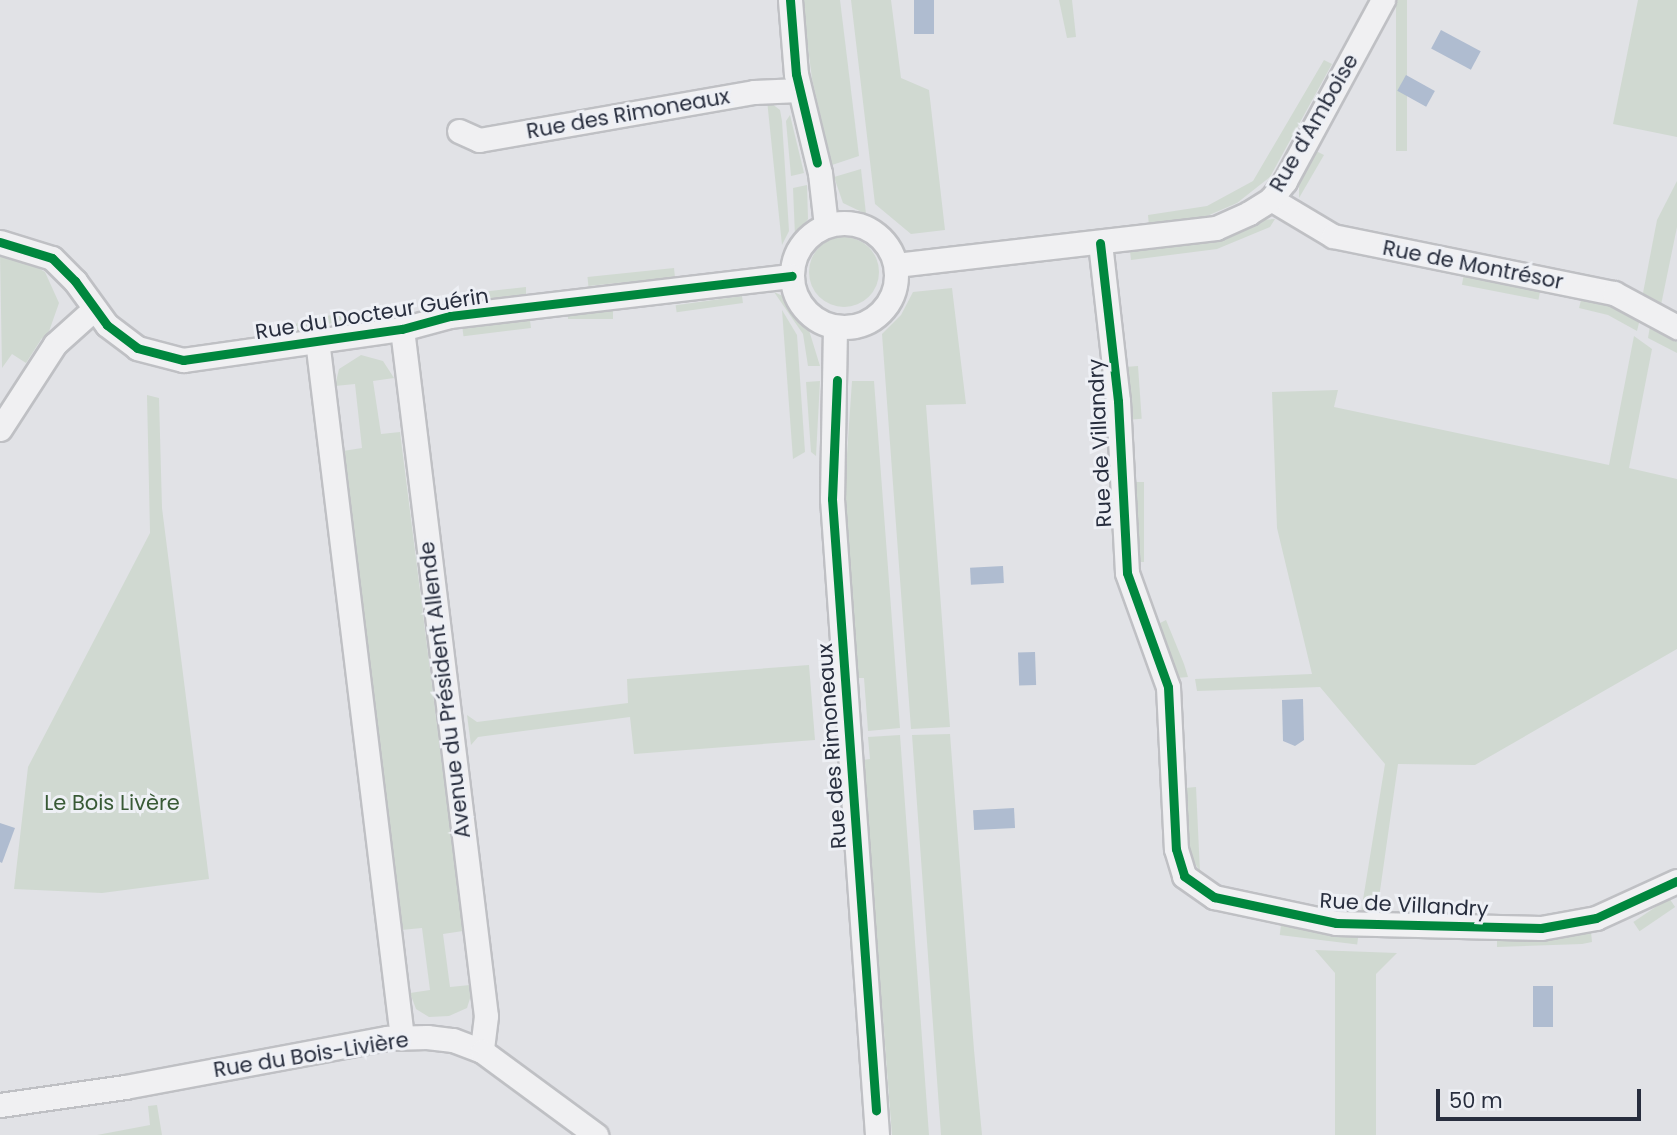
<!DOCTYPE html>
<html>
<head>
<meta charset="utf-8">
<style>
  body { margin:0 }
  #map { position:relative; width:1677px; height:1135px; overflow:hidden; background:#e1e2e6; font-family:Poppins,sans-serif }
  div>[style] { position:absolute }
  .green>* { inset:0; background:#d0d9d1; transform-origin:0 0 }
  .round { border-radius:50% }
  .water>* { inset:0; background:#afbcd0; transform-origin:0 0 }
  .roads { filter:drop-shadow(2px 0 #bfc0c4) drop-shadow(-2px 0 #bfc0c4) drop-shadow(0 2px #bfc0c4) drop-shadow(0 -2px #bfc0c4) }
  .street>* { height:23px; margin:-11.5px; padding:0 11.5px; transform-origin:11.5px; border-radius:11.5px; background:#f0f0f2 }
  .street>.ring { margin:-11.5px; padding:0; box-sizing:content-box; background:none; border:23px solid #f0f0f2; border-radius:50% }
  .cycleway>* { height:9px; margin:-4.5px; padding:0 4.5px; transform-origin:4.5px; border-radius:4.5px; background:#00873e }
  span { translate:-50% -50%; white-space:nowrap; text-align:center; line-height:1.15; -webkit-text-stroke:6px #eef0f5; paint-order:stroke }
  .street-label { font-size:21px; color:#282e3e }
  .park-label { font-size:21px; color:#395a36 }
  .scale { position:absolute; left:1436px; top:1089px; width:205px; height:32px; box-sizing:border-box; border:4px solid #282e3e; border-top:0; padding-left:9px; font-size:21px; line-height:24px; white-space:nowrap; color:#282e3e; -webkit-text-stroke:5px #eef0f5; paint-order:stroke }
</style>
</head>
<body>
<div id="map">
  <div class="green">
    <i style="clip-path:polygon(802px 0,840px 0,859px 156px,832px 165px,812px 79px)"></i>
    <i style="clip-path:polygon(851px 0,891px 0,901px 78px,929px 90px,945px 230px,911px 234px,875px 204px)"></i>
    <i style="clip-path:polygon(1059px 0,1072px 0,1076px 37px,1067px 38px)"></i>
    <i style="left:1396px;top:0;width:11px;height:151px"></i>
    <i style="clip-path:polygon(1638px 0,1677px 0,1677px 137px,1613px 124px)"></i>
    <i style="clip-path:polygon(1324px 60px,1332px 64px,1270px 177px,1237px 203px,1207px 216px,1149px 226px,1148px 215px,1207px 206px,1253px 181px)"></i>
    <i style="clip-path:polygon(767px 100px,780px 110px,782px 121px,789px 231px,782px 245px)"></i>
    <i style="clip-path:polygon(790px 115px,804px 173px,791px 176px,786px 121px)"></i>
    <i style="clip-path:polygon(1316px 151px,1324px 155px,1299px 198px,1299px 183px)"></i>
    <i style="clip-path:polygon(861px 169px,866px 214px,843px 203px,834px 177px)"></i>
    <i style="clip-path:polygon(1677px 181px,1677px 227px,1661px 305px,1643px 293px,1657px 220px)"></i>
    <i style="clip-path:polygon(807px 185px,808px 219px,795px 236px,793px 188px)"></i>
    <i style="clip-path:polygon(1275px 219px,1270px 227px,1217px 249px,1131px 260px,1130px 251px,1211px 242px,1261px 220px)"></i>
    <i class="round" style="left:809px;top:237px;width:70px;height:70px"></i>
    <i style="clip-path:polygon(0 253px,23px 259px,45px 272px,59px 303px,46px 340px,42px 338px,26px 363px,12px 354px,2px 368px)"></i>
    <i style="left:674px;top:268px;width:9px;height:87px;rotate:84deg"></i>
    <i style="left:1464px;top:274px;width:78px;height:11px;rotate:11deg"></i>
    <i style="clip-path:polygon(526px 287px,526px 294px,455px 303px,454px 295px)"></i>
    <i style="clip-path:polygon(952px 288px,966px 404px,926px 405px,950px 727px,911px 729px,882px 334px,901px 315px,913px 292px)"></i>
    <i style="clip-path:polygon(774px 292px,785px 297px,808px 327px,820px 366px,808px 366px,803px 334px)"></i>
    <i style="left:742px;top:296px;width:7px;height:67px;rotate:82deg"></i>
    <i style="clip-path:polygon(1582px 296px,1614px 305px,1640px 319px,1637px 331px,1608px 315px,1579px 308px)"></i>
    <i style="left:613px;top:310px;width:9px;height:45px;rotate:90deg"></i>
    <i style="clip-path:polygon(782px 310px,797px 335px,805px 452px,793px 459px)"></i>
    <i style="left:343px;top:312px;width:8px;height:49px;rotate:76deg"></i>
    <i style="left:530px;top:320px;width:8px;height:68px;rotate:83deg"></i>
    <i style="clip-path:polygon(1650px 326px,1677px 342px,1677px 353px,1648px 338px)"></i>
    <i style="clip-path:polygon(1634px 336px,1652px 349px,1629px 468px,1677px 479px,1677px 649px,1475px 765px,1398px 764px,1377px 912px,1361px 912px,1385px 764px,1320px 687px,1197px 691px,1195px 679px,1312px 674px,1277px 528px,1272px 392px,1338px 390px,1334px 407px,1609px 465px)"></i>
    <i style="clip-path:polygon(361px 355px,383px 361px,394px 378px,373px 381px,381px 434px,400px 432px,463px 931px,443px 934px,450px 987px,470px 985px,472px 992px,467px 1008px,449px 1016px,429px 1017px,416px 1009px,410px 993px,430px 990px,422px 928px,401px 930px,343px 451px,362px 448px,355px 384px,335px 386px,339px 369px)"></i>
    <i style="left:1138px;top:366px;width:53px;height:13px;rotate:86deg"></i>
    <i style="clip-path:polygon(820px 381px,816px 456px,811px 452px,806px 382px)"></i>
    <i style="clip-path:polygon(852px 381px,874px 381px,900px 728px,868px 731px,864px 678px,858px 678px,844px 498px)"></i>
    <i style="clip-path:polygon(147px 395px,159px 398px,162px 508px,209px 879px,102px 893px,14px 889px,28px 767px,150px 533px)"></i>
    <i style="left:1133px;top:482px;width:11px;height:80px"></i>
    <i style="clip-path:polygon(1166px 620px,1184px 664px,1188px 677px,1177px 678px,1156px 625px)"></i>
    <i style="clip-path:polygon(809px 665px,815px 740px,634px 754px,630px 717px,478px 737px,471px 745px,467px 715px,477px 722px,628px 703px,627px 679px)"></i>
    <i style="clip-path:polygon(950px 734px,974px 1050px,982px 1135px,941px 1135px,912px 735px)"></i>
    <i style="clip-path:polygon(900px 735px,929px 1135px,892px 1135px,863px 760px,870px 759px,868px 737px)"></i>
    <i style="clip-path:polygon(1196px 787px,1200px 872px,1187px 849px,1185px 788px)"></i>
    <i style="left:1669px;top:898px;width:11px;height:43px;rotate:56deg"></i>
    <i style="left:1281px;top:925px;width:78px;height:10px;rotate:7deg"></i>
    <i style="clip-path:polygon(1591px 932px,1592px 942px,1582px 944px,1497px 947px,1497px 937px)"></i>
    <i style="clip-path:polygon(1315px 950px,1397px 953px,1376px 974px,1376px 1135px,1335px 1135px,1335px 973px)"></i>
    <i style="clip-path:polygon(157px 1105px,162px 1135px,97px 1135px,150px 1125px,148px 1106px)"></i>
  </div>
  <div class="water">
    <i style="left:914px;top:0;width:20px;height:34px"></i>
    <i style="left:1441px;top:30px;width:45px;height:21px;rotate:28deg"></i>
    <i style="left:1406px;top:75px;width:33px;height:18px;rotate:29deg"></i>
    <i style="left:1003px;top:566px;width:17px;height:33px;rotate:87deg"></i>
    <i style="left:1035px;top:652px;width:33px;height:17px;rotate:88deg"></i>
    <i style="clip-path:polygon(1303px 699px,1304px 740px,1295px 746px,1283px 741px,1282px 700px)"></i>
    <i style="left:1014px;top:808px;width:20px;height:41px;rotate:87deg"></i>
    <i style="clip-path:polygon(0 823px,15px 828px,2px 863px,0 862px)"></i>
    <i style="left:1533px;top:986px;width:20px;height:41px"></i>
  </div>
  <div class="roads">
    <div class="street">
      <i style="left:790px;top:0;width:74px;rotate:85.4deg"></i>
      <i style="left:796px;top:74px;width:102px;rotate:76.4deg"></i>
      <i style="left:820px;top:173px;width:53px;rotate:83.5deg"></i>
      <i style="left:459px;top:131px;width:22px;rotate:24deg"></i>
      <i style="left:479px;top:140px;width:279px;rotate:-9.9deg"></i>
      <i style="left:754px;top:92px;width:45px;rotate:-2.5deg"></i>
      <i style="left:1271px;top:199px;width:72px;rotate:30.8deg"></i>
      <i style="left:1333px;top:236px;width:287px;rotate:11.5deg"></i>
      <i style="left:1614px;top:293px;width:72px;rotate:28.4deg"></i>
      <i class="ring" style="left:792px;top:223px;width:81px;height:81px"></i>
      <i style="left:0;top:242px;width:54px;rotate:17.1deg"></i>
      <i style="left:52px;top:258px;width:33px;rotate:45deg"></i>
      <i style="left:75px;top:281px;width:54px;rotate:54deg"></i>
      <i style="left:107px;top:325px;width:38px;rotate:37deg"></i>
      <i style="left:137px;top:348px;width:48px;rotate:14.6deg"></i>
      <i style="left:183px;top:360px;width:221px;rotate:-8.1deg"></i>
      <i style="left:402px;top:329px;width:50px;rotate:-15.2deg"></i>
      <i style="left:450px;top:316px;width:344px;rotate:-6.7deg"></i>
      <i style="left:1100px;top:243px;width:159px;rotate:83.5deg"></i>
      <i style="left:1118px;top:401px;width:172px;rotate:87deg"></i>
      <i style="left:1127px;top:573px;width:121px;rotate:70.2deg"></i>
      <i style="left:1168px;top:687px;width:162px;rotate:87.2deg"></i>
      <i style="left:1176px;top:849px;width:28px;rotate:73deg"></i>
      <i style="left:1184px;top:876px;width:37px;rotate:35deg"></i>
      <i style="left:1214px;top:897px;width:125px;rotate:12deg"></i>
      <i style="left:1336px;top:923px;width:205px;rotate:1.4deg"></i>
      <i style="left:1541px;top:928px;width:56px;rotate:-10.3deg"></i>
      <i style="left:1596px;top:918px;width:89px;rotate:-24.6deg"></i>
      <i style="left:896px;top:265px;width:322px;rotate:-6.6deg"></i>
      <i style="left:1216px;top:228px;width:36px;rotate:-24deg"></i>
      <i style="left:1249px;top:213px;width:26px;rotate:-32deg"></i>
      <i style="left:1271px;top:199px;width:23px;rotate:-52deg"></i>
      <i style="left:1285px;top:181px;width:206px;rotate:-61.6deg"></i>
      <i style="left:835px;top:327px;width:172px;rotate:91deg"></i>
      <i style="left:832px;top:499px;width:638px;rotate:85.95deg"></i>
      <i style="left:402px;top:329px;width:692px;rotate:83.03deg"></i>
      <i style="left:486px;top:1016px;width:35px;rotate:97deg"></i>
      <i style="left:317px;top:340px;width:702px;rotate:83.05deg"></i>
      <i style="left:0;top:429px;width:101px;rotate:-57.1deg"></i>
      <i style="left:55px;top:344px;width:52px;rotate:-41.9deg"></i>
      <i style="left:0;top:1105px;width:126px;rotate:-8.2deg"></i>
      <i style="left:125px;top:1087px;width:267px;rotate:-10.6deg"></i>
      <i style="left:387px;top:1038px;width:40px;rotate:-1.4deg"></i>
      <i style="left:427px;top:1037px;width:26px;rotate:7deg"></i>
      <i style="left:453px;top:1040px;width:31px;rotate:21deg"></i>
      <i style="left:482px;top:1051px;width:142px;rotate:36.4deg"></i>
    </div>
  </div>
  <div class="cycleway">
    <i style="left:790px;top:0;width:74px;rotate:85.4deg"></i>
    <i style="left:796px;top:74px;width:91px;rotate:76.7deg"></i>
    <i style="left:0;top:242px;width:54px;rotate:17.1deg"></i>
    <i style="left:52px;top:258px;width:33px;rotate:45deg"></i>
    <i style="left:75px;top:281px;width:54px;rotate:54deg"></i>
    <i style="left:107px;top:325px;width:38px;rotate:37deg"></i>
    <i style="left:137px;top:348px;width:48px;rotate:14.6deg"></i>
    <i style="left:183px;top:360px;width:221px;rotate:-8.1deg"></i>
    <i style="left:402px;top:329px;width:50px;rotate:-15.2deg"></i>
    <i style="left:450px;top:316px;width:344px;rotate:-6.7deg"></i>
    <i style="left:1100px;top:243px;width:159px;rotate:83.5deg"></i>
    <i style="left:1118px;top:401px;width:172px;rotate:87deg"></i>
    <i style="left:1127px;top:573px;width:121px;rotate:70.2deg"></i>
    <i style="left:1168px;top:687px;width:162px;rotate:87.2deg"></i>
    <i style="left:1176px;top:849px;width:28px;rotate:73deg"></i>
    <i style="left:1184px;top:876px;width:37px;rotate:35deg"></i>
    <i style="left:1214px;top:897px;width:125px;rotate:12deg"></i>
    <i style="left:1336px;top:923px;width:205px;rotate:1.4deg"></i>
    <i style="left:1541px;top:928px;width:56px;rotate:-10.3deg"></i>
    <i style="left:1596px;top:918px;width:89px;rotate:-24.6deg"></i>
    <i style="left:837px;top:380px;width:119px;rotate:92.4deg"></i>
    <i style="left:832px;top:499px;width:613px;rotate:85.88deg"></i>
  </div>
  <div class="street-label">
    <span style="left:628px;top:114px;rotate:-10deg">Rue des Rimoneaux</span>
    <span style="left:1314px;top:123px;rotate:-60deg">Rue d'Amboise</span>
    <span style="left:1473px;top:265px;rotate:11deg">Rue de Montrésor</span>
    <span style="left:372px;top:314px;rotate:-9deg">Rue du Docteur Guérin</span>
    <span style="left:1100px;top:443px;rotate:-93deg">Rue de Villandry</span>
    <span style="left:445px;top:690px;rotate:-97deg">Avenue du Président Allende</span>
    <span style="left:832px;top:746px;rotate:-94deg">Rue des Rimoneaux</span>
    <span style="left:1404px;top:905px;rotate:3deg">Rue de Villandry</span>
    <span style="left:311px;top:1055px;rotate:-9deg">Rue du Bois-Livière</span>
  </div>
  <div class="park-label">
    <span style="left:112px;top:803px">Le Bois Livère</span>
  </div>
  <div class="scale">50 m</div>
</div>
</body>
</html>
